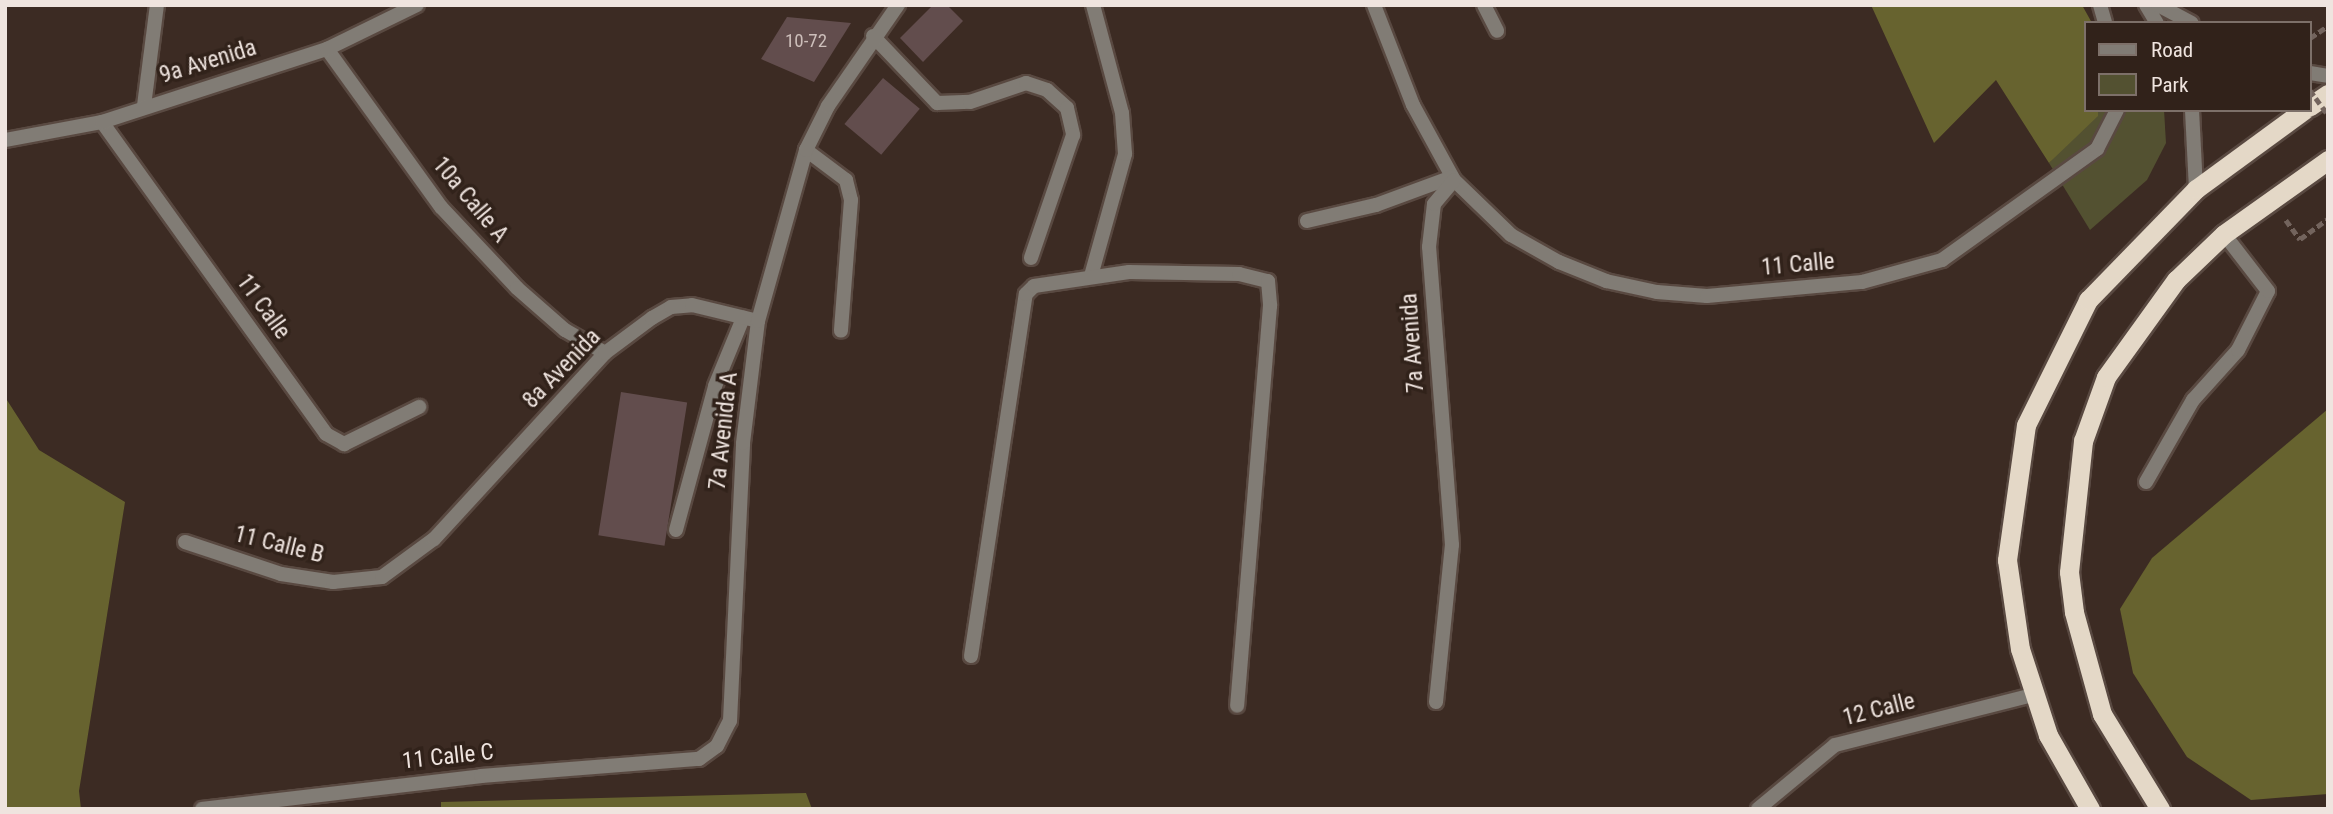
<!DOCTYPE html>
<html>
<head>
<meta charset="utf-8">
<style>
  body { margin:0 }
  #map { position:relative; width:2333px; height:814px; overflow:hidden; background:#3c2b23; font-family:"Roboto Condensed",sans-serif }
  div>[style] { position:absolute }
  .green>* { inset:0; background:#535131 }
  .forest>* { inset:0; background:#67632f }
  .building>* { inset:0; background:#624d4d; transform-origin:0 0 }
  .path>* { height:4.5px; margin-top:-2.25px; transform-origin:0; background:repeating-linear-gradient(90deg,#73645d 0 7px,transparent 0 10.5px) }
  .roads { filter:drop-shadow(2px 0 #594941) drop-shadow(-2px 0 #594941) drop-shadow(0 2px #594941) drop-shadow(0 -2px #594941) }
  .service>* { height:14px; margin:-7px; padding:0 7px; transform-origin:7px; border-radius:7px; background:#817c75 }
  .minor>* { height:14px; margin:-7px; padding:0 7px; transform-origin:7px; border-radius:7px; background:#817c75 }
  .tertiary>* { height:14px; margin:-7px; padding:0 7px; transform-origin:7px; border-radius:7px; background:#817c75 }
  .trunk>* { height:19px; margin:-9.5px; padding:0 9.5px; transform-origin:9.5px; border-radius:9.5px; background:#e4d8c7 }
  .path-bridge>* { height:4.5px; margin-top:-2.25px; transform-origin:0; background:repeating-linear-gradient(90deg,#73645d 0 7px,transparent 0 10.5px) }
  span { translate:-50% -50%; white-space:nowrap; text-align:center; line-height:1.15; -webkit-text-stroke:7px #31221a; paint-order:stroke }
  .number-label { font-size:19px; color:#ccbeba }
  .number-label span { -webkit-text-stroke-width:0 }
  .street-label { font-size:23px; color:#efe4df }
  .frame { position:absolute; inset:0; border:7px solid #efe4df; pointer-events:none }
  .legend { position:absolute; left:2084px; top:21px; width:228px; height:91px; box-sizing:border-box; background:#31221a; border:2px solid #7d7069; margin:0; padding:9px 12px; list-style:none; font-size:21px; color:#efe4df }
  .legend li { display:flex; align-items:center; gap:14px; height:35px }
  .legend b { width:35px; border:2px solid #7d7069 }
</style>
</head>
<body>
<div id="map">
  <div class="green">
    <i style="clip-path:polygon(2098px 110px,2164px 110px,2166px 143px,2147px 180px,2090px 230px,2049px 163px)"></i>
  </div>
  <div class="forest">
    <i style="clip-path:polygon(1871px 5px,2082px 5px,2092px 23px,2086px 23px,2086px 110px,2098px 110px,2098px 116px,2049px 163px,1996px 80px,1934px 143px)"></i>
    <i style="clip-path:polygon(5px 397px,39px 450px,125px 502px,79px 791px,81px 809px,5px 809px)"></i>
    <i style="clip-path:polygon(2328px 409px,2328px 794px,2251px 800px,2187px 757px,2133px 673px,2120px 609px,2152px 558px)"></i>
    <i style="clip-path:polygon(806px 793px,812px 809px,441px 809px,441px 802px)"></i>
  </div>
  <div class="building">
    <i style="clip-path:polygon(933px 5px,947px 5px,963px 21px,923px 62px,900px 38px)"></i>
    <i style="clip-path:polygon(787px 17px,851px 23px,814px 82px,761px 59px)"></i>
    <i style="left:883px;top:78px;width:48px;height:60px;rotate:40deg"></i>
    <i style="left:621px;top:392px;width:67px;height:145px;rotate:9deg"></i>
  </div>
  <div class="path">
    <i style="left:2310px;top:38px;width:22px;rotate:-34deg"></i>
    <i style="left:2286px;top:220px;width:24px;rotate:54deg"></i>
    <i style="left:2300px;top:239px;width:34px;rotate:-36deg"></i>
  </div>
  <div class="roads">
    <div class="service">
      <i style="left:873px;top:36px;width:93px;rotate:46.3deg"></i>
      <i style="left:937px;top:103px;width:33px;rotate:-2deg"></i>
      <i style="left:970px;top:102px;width:59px;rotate:-18.7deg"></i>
      <i style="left:1026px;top:83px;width:22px;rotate:18deg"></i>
      <i style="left:1047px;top:90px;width:27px;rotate:42deg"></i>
      <i style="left:1067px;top:108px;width:28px;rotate:77deg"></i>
      <i style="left:1073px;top:135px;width:130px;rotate:108.9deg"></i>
      <i style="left:806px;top:150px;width:50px;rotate:36.9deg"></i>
      <i style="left:846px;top:180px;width:21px;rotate:76deg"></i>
      <i style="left:851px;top:200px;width:131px;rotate:94.4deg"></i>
      <i style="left:2146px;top:482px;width:95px;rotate:-60.2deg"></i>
      <i style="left:2193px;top:400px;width:67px;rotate:-48deg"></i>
      <i style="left:2238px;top:350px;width:66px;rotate:-63deg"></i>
      <i style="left:2268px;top:291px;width:72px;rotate:-127.7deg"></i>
      <i style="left:676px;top:530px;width:149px;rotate:-74.8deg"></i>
      <i style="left:715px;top:386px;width:74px;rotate:-67.6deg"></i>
    </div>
    <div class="minor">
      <i style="left:1374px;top:5px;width:107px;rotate:68.7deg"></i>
      <i style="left:1413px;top:105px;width:85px;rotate:61.3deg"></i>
      <i style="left:1454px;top:180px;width:79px;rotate:44deg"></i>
      <i style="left:1511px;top:235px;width:55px;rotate:29.4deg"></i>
      <i style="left:1559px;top:262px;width:51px;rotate:22deg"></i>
      <i style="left:1606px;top:281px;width:52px;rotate:12.2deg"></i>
      <i style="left:1657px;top:292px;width:50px;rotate:4.6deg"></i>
      <i style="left:1707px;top:296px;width:156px;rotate:-5.2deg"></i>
      <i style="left:1862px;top:282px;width:83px;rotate:-15.4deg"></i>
      <i style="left:1942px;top:260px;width:191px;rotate:-35.6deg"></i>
      <i style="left:2097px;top:149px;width:44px;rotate:-62.9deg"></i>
      <i style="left:1484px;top:5px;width:29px;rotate:63deg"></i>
      <i style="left:2100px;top:5px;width:19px;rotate:74deg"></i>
      <i style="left:327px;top:49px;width:195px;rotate:54.2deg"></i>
      <i style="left:441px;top:207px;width:111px;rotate:46.8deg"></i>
      <i style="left:517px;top:288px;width:64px;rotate:41.2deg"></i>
      <i style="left:565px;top:330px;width:46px;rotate:29.9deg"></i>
      <i style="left:144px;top:106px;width:102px;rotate:-82.7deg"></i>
      <i style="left:102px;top:122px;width:384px;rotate:54.3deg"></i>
      <i style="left:326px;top:434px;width:21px;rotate:29deg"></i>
      <i style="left:344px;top:444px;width:84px;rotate:-26.3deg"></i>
      <i style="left:5px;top:140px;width:99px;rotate:-10.5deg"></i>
      <i style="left:102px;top:122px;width:237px;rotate:-18deg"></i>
      <i style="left:327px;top:49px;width:100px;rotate:-26.1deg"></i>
      <i style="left:1307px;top:221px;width:71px;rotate:-13.1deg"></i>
      <i style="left:1376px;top:205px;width:81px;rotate:-20.2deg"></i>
      <i style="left:1091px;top:276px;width:127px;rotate:-74.4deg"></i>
      <i style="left:1125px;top:154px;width:41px;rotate:-94.2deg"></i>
      <i style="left:1122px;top:113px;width:112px;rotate:-105deg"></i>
      <i style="left:185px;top:542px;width:101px;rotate:18.4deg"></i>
      <i style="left:281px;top:574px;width:53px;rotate:8.7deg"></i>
      <i style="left:333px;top:582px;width:49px;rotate:-5.8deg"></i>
      <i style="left:382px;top:577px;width:64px;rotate:-36.2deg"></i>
      <i style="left:434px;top:539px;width:253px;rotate:-47.4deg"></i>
      <i style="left:605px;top:353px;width:59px;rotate:-36.7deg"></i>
      <i style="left:652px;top:318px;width:22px;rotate:-30deg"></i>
      <i style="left:671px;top:307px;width:21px;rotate:-5deg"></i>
      <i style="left:692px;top:305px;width:68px;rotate:13.6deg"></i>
      <i style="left:971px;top:656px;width:366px;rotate:-81.4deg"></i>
      <i style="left:1026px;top:294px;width:11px;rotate:-45deg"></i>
      <i style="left:1034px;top:286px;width:96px;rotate:-8.4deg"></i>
      <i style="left:1129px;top:272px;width:110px;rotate:1deg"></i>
      <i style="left:1239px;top:274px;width:30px;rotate:14deg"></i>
      <i style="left:1268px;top:281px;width:25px;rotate:85deg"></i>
      <i style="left:1270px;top:306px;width:401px;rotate:94.7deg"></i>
      <i style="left:1436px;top:702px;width:158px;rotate:-84.2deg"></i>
      <i style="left:1452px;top:545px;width:299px;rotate:-94.4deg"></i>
      <i style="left:1429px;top:247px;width:43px;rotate:-83.4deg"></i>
      <i style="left:1434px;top:204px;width:31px;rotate:-50deg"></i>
      <i style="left:202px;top:809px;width:281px;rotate:-6.7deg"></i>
      <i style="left:481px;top:776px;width:219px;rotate:-4.5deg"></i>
      <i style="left:699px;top:759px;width:22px;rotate:-36deg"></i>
      <i style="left:717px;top:746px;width:28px;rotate:-63deg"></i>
      <i style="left:730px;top:721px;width:278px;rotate:-87.3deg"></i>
      <i style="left:743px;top:443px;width:123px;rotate:-83deg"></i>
      <i style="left:758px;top:321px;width:178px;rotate:-74.3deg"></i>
      <i style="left:806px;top:150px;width:49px;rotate:-63.4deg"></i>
      <i style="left:828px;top:106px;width:123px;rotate:-55.3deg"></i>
      <i style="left:1758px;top:809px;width:100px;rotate:-39.7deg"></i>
      <i style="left:1835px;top:745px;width:203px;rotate:-14.2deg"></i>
    </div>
    <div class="tertiary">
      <i style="left:2146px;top:5px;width:21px;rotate:59deg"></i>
      <i style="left:2158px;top:5px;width:38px;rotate:28deg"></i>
      <i style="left:2310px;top:73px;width:18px;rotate:9deg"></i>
      <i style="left:2192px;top:110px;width:79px;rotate:87.1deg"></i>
    </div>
    <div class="trunk">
      <i style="left:2310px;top:106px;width:22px;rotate:-34deg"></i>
      <i style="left:2090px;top:809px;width:85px;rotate:-119.6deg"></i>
      <i style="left:2048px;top:735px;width:90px;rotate:-108deg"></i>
      <i style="left:2020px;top:649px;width:90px;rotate:-98.3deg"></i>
      <i style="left:2007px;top:560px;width:136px;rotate:-82deg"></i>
      <i style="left:2026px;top:425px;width:140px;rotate:-63.6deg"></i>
      <i style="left:2088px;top:300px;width:155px;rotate:-45.8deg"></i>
      <i style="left:2196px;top:189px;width:134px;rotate:-36.2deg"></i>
      <i style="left:2160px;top:809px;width:111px;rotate:-121.4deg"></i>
      <i style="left:2102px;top:714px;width:106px;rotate:-105.4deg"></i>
      <i style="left:2074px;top:612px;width:40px;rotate:-97.1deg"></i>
      <i style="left:2069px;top:572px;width:132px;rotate:-83.9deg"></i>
      <i style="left:2083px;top:441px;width:68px;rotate:-70.2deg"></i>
      <i style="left:2106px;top:377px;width:120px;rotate:-54.2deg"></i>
      <i style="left:2176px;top:280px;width:66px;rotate:-43.8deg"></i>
      <i style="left:2224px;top:234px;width:128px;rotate:-35.4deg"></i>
    </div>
  </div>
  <div class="path-bridge">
    <i style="left:2310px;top:90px;width:31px;rotate:54deg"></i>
  </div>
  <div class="number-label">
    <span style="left:806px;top:41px">10-72</span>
  </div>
  <div class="street-label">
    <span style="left:208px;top:62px;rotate:-17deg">9a Avenida</span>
    <span style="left:470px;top:200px;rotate:50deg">10a Calle A</span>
    <span style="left:1798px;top:265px;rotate:-5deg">11 Calle</span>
    <span style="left:263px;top:307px;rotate:54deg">11 Calle</span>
    <span style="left:1413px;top:343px;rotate:-94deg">7a Avenida</span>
    <span style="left:562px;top:369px;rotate:-46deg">8a Avenida</span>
    <span style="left:724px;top:431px;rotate:-84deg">7a Avenida A</span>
    <span style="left:279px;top:545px;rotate:14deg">11 Calle B</span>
    <span style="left:1879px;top:710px;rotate:-14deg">12 Calle</span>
    <span style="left:448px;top:757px;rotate:-6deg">11 Calle C</span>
  </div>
  <div class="frame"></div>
  <ul class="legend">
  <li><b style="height:9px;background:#817c75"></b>Road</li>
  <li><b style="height:19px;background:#535131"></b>Park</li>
  </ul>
</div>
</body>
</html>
